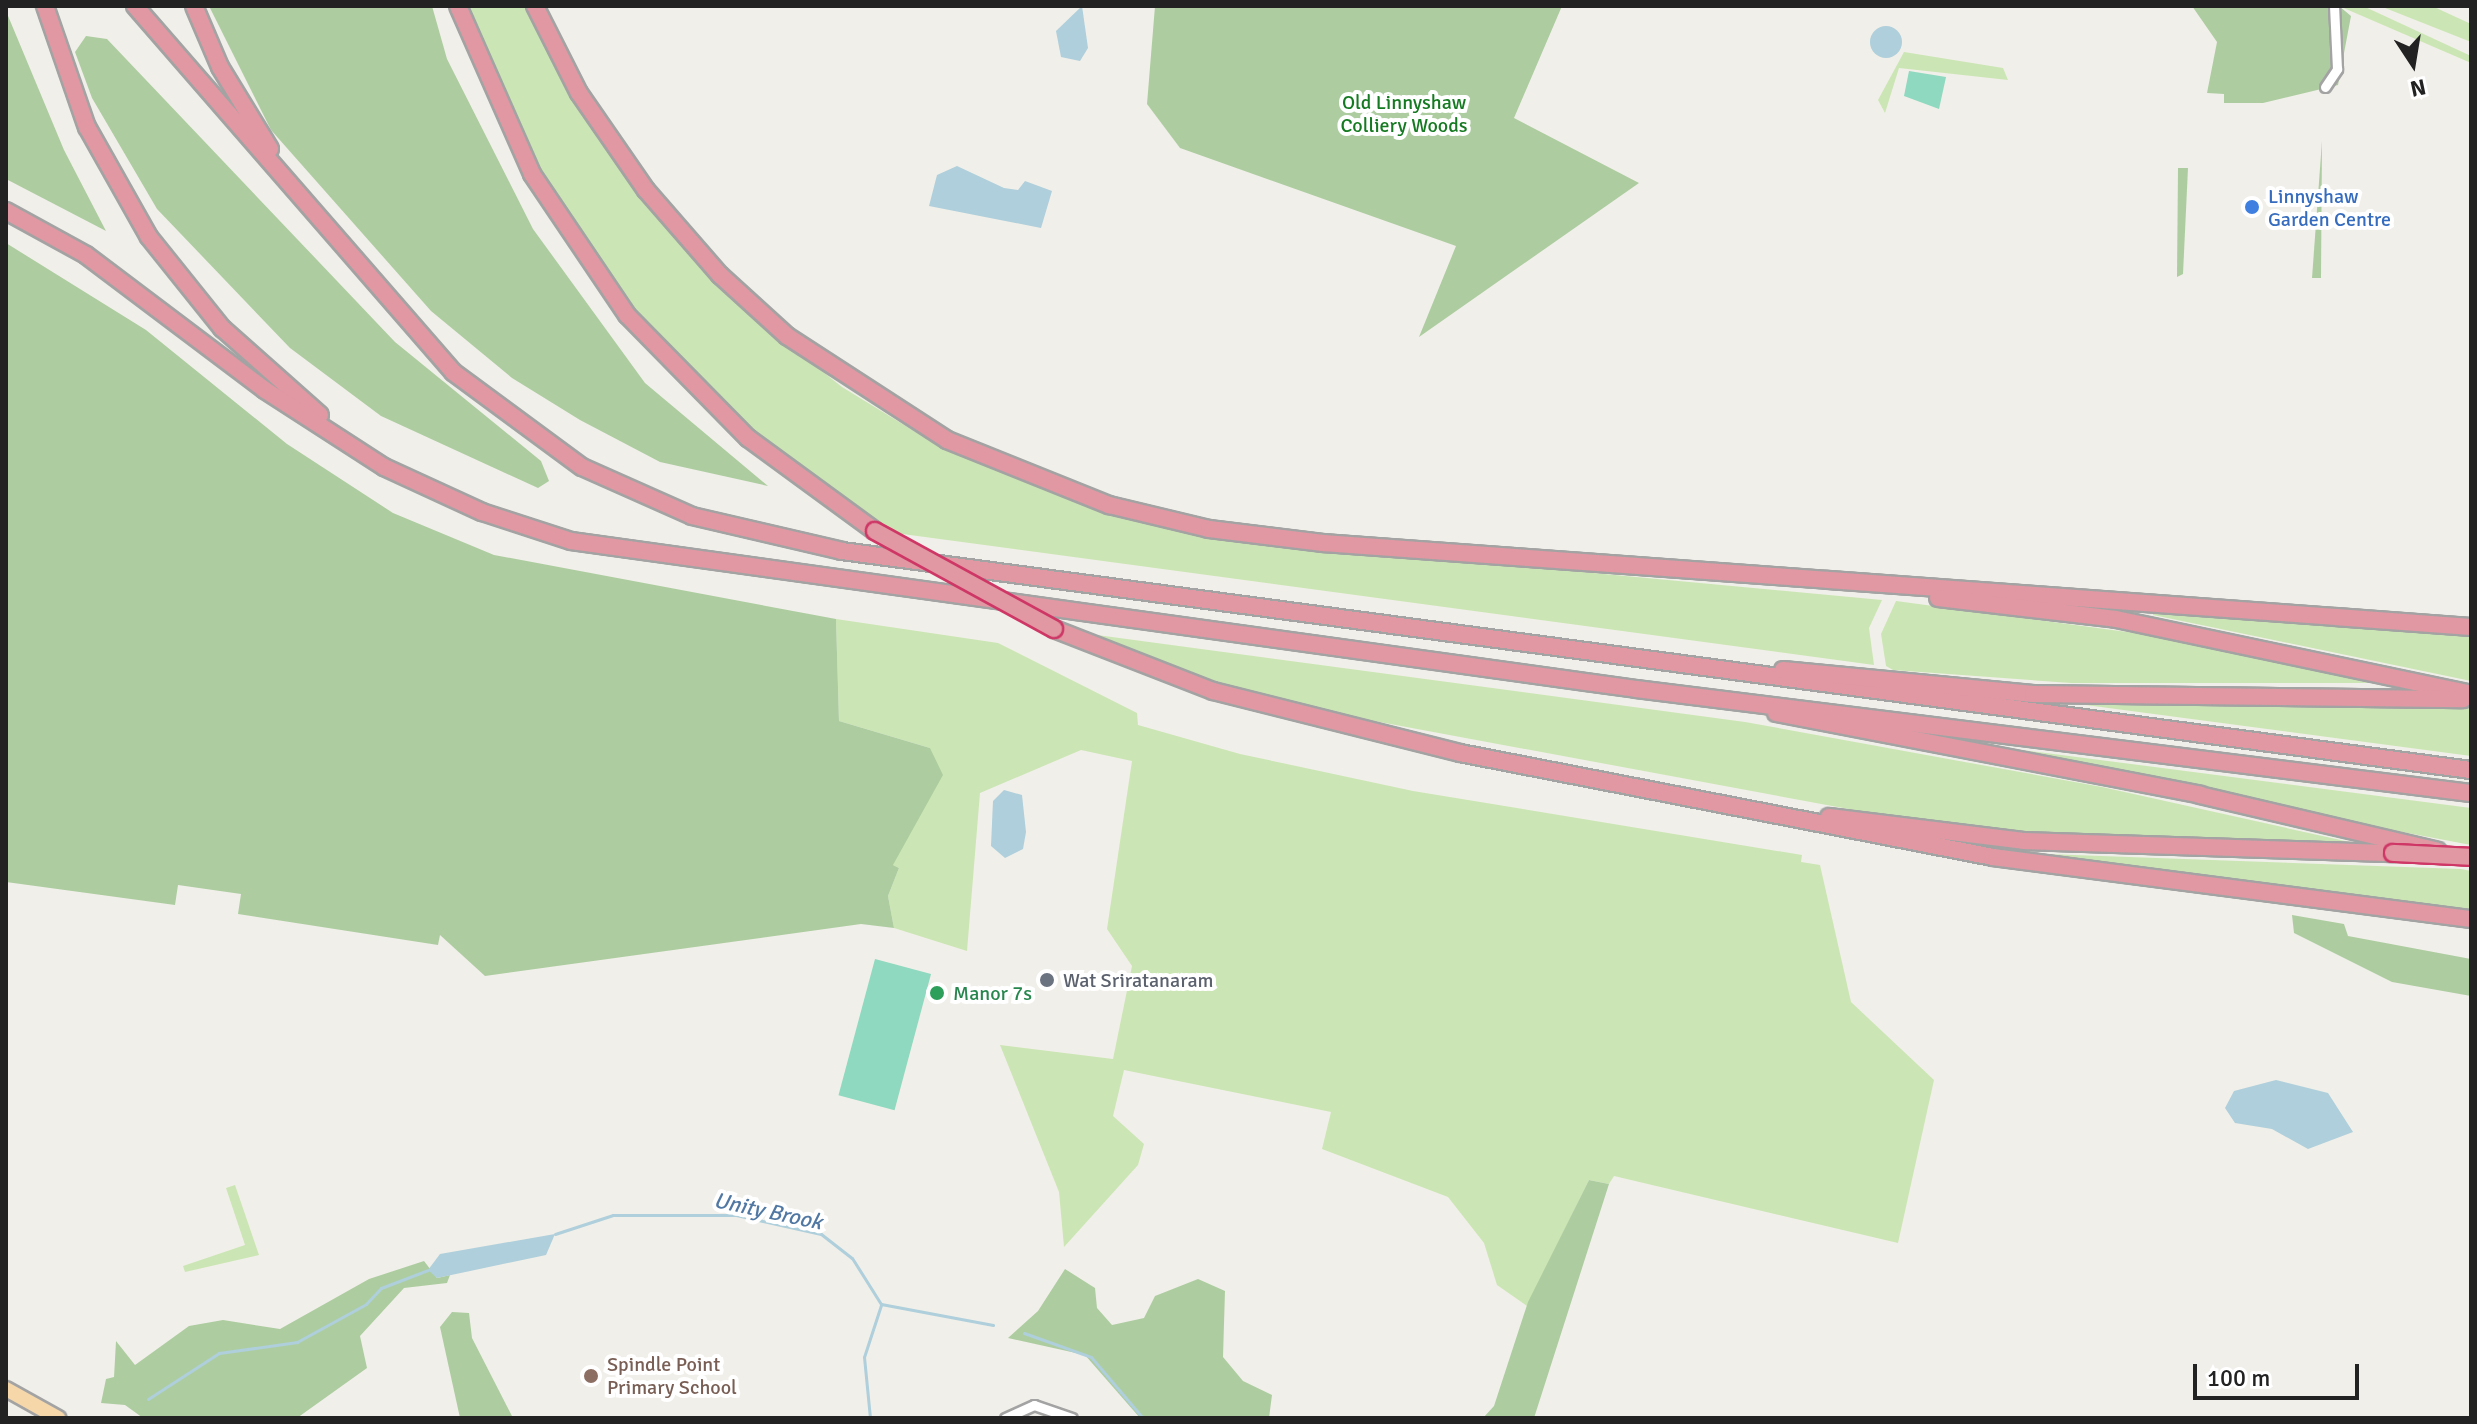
<!DOCTYPE html>
<html>
<head>
<meta charset="utf-8">
<style>
  body { margin:0 }
  #map { position:relative; width:2477px; height:1424px; overflow:hidden; background:#f1efe9; font-family:Signika,sans-serif }
  div>[style] { position:absolute }
  .grass>* { inset:0; background:#cbe6b4 }
  .forest>* { inset:0; background:#adcda1 }
  .pitch>* { inset:0; background:#8ed9bf; transform-origin:0 0 }
  .water>* { inset:0; background:#aecfdb }
  .round { border-radius:50% }
  .stream>* { height:3px; margin:-1.5px; padding:0 1.5px; transform-origin:1.5px; border-radius:1.5px; background:#aecfdb }
  .roads { filter:drop-shadow(2px 0 #a3a3a3) drop-shadow(-2px 0 #a3a3a3) drop-shadow(0 2px #a3a3a3) drop-shadow(0 -2px #a3a3a3) }
  .street>* { height:9px; margin:-4.5px; padding:0 4.5px; transform-origin:4.5px; border-radius:4.5px; background:#fff }
  .primary>* { height:14px; margin:-7px; padding:0 7px; transform-origin:7px; border-radius:7px; background:#f5d7aa }
  .highway>* { height:16px; margin:-8px; padding:0 8px; transform-origin:8px; border-radius:8px; background:#e198a3 }
  .bridges { filter:drop-shadow(2px 0 #ce3766) drop-shadow(-2px 0 #ce3766) drop-shadow(0 2px #ce3766) drop-shadow(0 -2px #ce3766) }
  .highway-bridge>* { height:16px; margin:-8px; padding:0 8px; transform-origin:8px; border-radius:8px; background:#e198a3 }
  .dots>* { width:22px; height:22px; translate:-50% -50%; box-sizing:border-box; border:4px solid #fff; border-radius:50% }
  span { translate:-50% -50%; white-space:nowrap; text-align:center; line-height:1.15; -webkit-text-stroke:8px #fff; paint-order:stroke }
  .park-label { font-size:20px; color:#157a21 }
  .shop-label { font-size:20px; color:#366cbe }
  .left { translate:0 -50%; text-align:left }
  .worship-label { font-size:20px; color:#5b616d }
  .leisure-label { font-size:20px; color:#27864d }
  .education-label { font-size:20px; color:#785e54 }
  .water-label { font-size:22px; color:#5178a3; font-style:italic }
  .frame { position:absolute; inset:0; border:8px solid #222; pointer-events:none }
  .north { position:absolute; left:2373px; top:24px; width:80px; height:80px; -webkit-text-stroke:6px #fff; paint-order:stroke; rotate:168deg; font-size:22px; font-weight:700; line-height:32px; text-align:center; color:#222 }
  .north::after { content:''; display:block; margin:auto; width:28px; height:36px; background:#222; clip-path:polygon(50% 0,100% 100%,50% 72%,0 100%) }
  .scale { position:absolute; left:2193px; top:1364px; width:166px; height:36px; box-sizing:border-box; border:4px solid #222; border-top:0; padding-left:10px; font-size:24px; line-height:28px; white-space:nowrap; color:#222; -webkit-text-stroke:6px #fff; paint-order:stroke }
</style>
</head>
<body>
<div id="map">
  <div class="grass">
    <i style="clip-path:polygon(468px 6px,528px 6px,597px 138px,660px 220px,738px 304px,842px 387px,940px 447px,1150px 524px,1232px 539px,1882px 600px,1869px 628px,1874px 665px,895px 533px,729px 415px,670px 354px,596px 262px,537px 167px)"></i>
    <i style="clip-path:polygon(2339px 6px,2363px 6px,2471px 56px,2471px 63px)"></i>
    <i style="clip-path:polygon(2380px 6px,2432px 6px,2471px 24px,2471px 42px)"></i>
    <i style="clip-path:polygon(1904px 52px,2003px 68px,2008px 80px,1899px 68px,1885px 113px,1878px 100px)"></i>
    <i style="clip-path:polygon(1896px 601px,2157px 636px,2381px 683px,2071px 683px,1893px 670px,1886px 666px,1881px 634px)"></i>
    <i style="clip-path:polygon(2153px 611px,2471px 633px,2471px 681px,2153px 615px)"></i>
    <i style="clip-path:polygon(836px 619px,998px 643px,1137px 713px,1138px 725px,1240px 754px,1413px 791px,1802px 855px,1801px 862px,1820px 865px,1851px 1002px,1934px 1080px,1898px 1243px,1614px 1176px,1609px 1184px,1589px 1180px,1527px 1306px,1497px 1285px,1484px 1243px,1448px 1197px,1322px 1149px,1331px 1112px,1124px 1070px,1113px 1116px,1144px 1144px,1138px 1165px,1064px 1247px,1059px 1192px,1000px 1045px,1113px 1059px,1132px 966px,1107px 929px,1132px 761px,1081px 750px,980px 793px,967px 951px,894px 928px,888px 896px,899px 868px,893px 865px,930px 748px,839px 721px)"></i>
    <i style="clip-path:polygon(1082px 633px,1745px 722px,2102px 787px,2354px 843px,2067px 835px,1908px 820px,1315px 710px,1147px 661px)"></i>
    <i style="clip-path:polygon(2063px 702px,2471px 707px,2471px 756px)"></i>
    <i style="clip-path:polygon(2023px 750px,2471px 808px,2471px 845px,2360px 824px)"></i>
    <i style="clip-path:polygon(2018px 853px,2461px 869px,2471px 871px,2471px 912px)"></i>
    <i style="clip-path:polygon(235px 1185px,259px 1255px,185px 1272px,183px 1266px,245px 1245px,226px 1188px)"></i>
  </div>
  <div class="forest">
    <i style="clip-path:polygon(209px 6px,432px 6px,447px 59px,533px 229px,645px 383px,768px 486px,660px 462px,580px 420px,512px 378px,431px 311px,271px 130px)"></i>
    <i style="clip-path:polygon(1155px 6px,1562px 6px,1514px 118px,1639px 183px,1419px 337px,1456px 246px,1180px 148px,1147px 104px)"></i>
    <i style="clip-path:polygon(2192px 6px,2339px 6px,2351px 16px,2338px 85px,2263px 103px,2224px 103px,2224px 94px,2207px 93px,2217px 42px)"></i>
    <i style="clip-path:polygon(6px 11px,64px 150px,106px 231px,6px 179px)"></i>
    <i style="clip-path:polygon(86px 36px,107px 39px,395px 342px,541px 461px,549px 481px,538px 488px,381px 416px,290px 348px,157px 209px,92px 98px,75px 52px)"></i>
    <i style="clip-path:polygon(2322px 141px,2321px 278px,2312px 278px)"></i>
    <i style="clip-path:polygon(2178px 168px,2188px 168px,2183px 274px,2177px 277px)"></i>
    <i style="clip-path:polygon(6px 243px,146px 330px,287px 444px,393px 513px,494px 555px,836px 619px,839px 721px,930px 748px,943px 775px,893px 865px,899px 868px,888px 896px,894px 928px,861px 924px,485px 976px,440px 935px,438px 945px,238px 914px,241px 894px,178px 885px,175px 905px,6px 882px)"></i>
    <i style="clip-path:polygon(2292px 915px,2344px 924px,2348px 936px,2471px 959px,2471px 996px,2392px 982px,2294px 933px)"></i>
    <i style="clip-path:polygon(1589px 1180px,1609px 1184px,1534px 1418px,1483px 1418px,1494px 1406px,1528px 1302px)"></i>
    <i style="clip-path:polygon(424px 1261px,437px 1278px,450px 1275px,447px 1283px,404px 1288px,360px 1336px,367px 1368px,297px 1418px,143px 1418px,125px 1405px,101px 1403px,106px 1379px,114px 1377px,116px 1341px,135px 1365px,189px 1326px,223px 1320px,280px 1329px,369px 1279px)"></i>
    <i style="clip-path:polygon(1065px 1269px,1095px 1288px,1097px 1308px,1112px 1325px,1144px 1318px,1155px 1296px,1198px 1279px,1225px 1291px,1223px 1357px,1243px 1381px,1272px 1395px,1269px 1418px,1140px 1418px,1085px 1355px,1008px 1338px,1038px 1311px)"></i>
    <i style="clip-path:polygon(452px 1312px,469px 1313px,472px 1338px,513px 1418px,460px 1418px,440px 1327px)"></i>
  </div>
  <div class="pitch">
    <i style="clip-path:polygon(1909px 71px,1946px 77px,1939px 109px,1904px 96px)"></i>
    <i style="left:875px;top:959px;width:58px;height:141px;rotate:15deg"></i>
  </div>
  <div class="water">
    <i style="clip-path:polygon(1082px 6px,1088px 48px,1080px 61px,1061px 57px,1056px 31px)"></i>
    <i class="round" style="left:1870px;top:26px;width:32px;height:32px"></i>
    <i style="clip-path:polygon(957px 166px,1004px 188px,1018px 190px,1025px 181px,1052px 191px,1041px 228px,929px 206px,937px 175px)"></i>
    <i style="clip-path:polygon(1004px 790px,1022px 795px,1026px 832px,1023px 849px,1005px 858px,991px 846px,993px 801px)"></i>
    <i style="clip-path:polygon(2276px 1080px,2328px 1093px,2353px 1132px,2308px 1149px,2272px 1129px,2235px 1123px,2225px 1108px,2234px 1091px)"></i>
    <i style="clip-path:polygon(555px 1234px,546px 1255px,437px 1278px,428px 1270px,440px 1254px)"></i>
  </div>
  <div class="stream">
    <i style="left:555px;top:1234px;width:61px;rotate:-18.1deg"></i>
    <i style="left:613px;top:1215px;width:123px"></i>
    <i style="left:736px;top:1215px;width:87px;rotate:12.6deg"></i>
    <i style="left:821px;top:1234px;width:39px;rotate:38deg"></i>
    <i style="left:852px;top:1258px;width:54px;rotate:57.8deg"></i>
    <i style="left:881px;top:1304px;width:114px;rotate:10.6deg"></i>
    <i style="left:1024px;top:1333px;width:71px;rotate:19.7deg"></i>
    <i style="left:1091px;top:1357px;width:80px;rotate:49.6deg"></i>
    <i style="left:148px;top:1399px;width:85px;rotate:-32.9deg"></i>
    <i style="left:219px;top:1353px;width:79px;rotate:-8deg"></i>
    <i style="left:297px;top:1342px;width:79px;rotate:-28.8deg"></i>
    <i style="left:366px;top:1304px;width:22px;rotate:-47deg"></i>
    <i style="left:381px;top:1288px;width:50px;rotate:-21deg"></i>
    <i style="left:870px;top:1418px;width:61px;rotate:-95.6deg"></i>
    <i style="left:864px;top:1357px;width:55px;rotate:-71.9deg"></i>
  </div>
  <div class="roads">
    <div class="street">
      <i style="left:2325px;top:87px;width:22px;rotate:-56deg"></i>
      <i style="left:2337px;top:69px;width:63px;rotate:-92.7deg"></i>
      <i style="left:1005px;top:1418px;width:32px;rotate:-24deg"></i>
      <i style="left:1034px;top:1405px;width:40px;rotate:18.9deg"></i>
    </div>
    <div class="primary">
      <i style="left:6px;top:1389px;width:60px;rotate:29.1deg"></i>
    </div>
    <div class="highway">
      <i style="left:45px;top:6px;width:128px;rotate:70.9deg"></i>
      <i style="left:87px;top:127px;width:126px;rotate:60.6deg"></i>
      <i style="left:149px;top:237px;width:117px;rotate:51.3deg"></i>
      <i style="left:222px;top:328px;width:131px;rotate:41.6deg"></i>
      <i style="left:135px;top:6px;width:485px;rotate:49deg"></i>
      <i style="left:453px;top:372px;width:160px;rotate:36.4deg"></i>
      <i style="left:582px;top:467px;width:120px;rotate:24deg"></i>
      <i style="left:692px;top:516px;width:154px;rotate:13.1deg"></i>
      <i style="left:842px;top:551px;width:1644px;rotate:7.66deg"></i>
      <i style="left:194px;top:6px;width:66px;rotate:66.9deg"></i>
      <i style="left:220px;top:67px;width:96px;rotate:58.6deg"></i>
      <i style="left:458px;top:6px;width:184px;rotate:66.2deg"></i>
      <i style="left:532px;top:174px;width:170px;rotate:56deg"></i>
      <i style="left:627px;top:315px;width:173px;rotate:45.5deg"></i>
      <i style="left:748px;top:438px;width:157px;rotate:36.2deg"></i>
      <i style="left:535px;top:6px;width:97px;rotate:63.2deg"></i>
      <i style="left:579px;top:93px;width:118px;rotate:55.4deg"></i>
      <i style="left:646px;top:190px;width:113px;rotate:49deg"></i>
      <i style="left:720px;top:275px;width:91px;rotate:42.3deg"></i>
      <i style="left:787px;top:336px;width:191px;rotate:33deg"></i>
      <i style="left:947px;top:440px;width:175px;rotate:21.9deg"></i>
      <i style="left:1109px;top:505px;width:103px;rotate:13.5deg"></i>
      <i style="left:1209px;top:529px;width:115px;rotate:7deg"></i>
      <i style="left:1323px;top:543px;width:1151px;rotate:4.18deg"></i>
      <i style="left:6px;top:211px;width:91px;rotate:28.8deg"></i>
      <i style="left:86px;top:255px;width:224px;rotate:37deg"></i>
      <i style="left:265px;top:390px;width:142px;rotate:32.9deg"></i>
      <i style="left:384px;top:467px;width:108px;rotate:24.7deg"></i>
      <i style="left:482px;top:512px;width:94px;rotate:18deg"></i>
      <i style="left:571px;top:541px;width:1075px;rotate:7.91deg"></i>
      <i style="left:1636px;top:689px;width:841px;rotate:7.1deg"></i>
      <i style="left:1938px;top:598px;width:179px;rotate:6.7deg"></i>
      <i style="left:2116px;top:619px;width:363px;rotate:11.9deg"></i>
      <i style="left:1054px;top:629px;width:171px;rotate:21.3deg"></i>
      <i style="left:1213px;top:691px;width:255px;rotate:14.1deg"></i>
      <i style="left:1460px;top:753px;width:543px;rotate:11.04deg"></i>
      <i style="left:1993px;top:857px;width:482px;rotate:7.4deg"></i>
      <i style="left:1783px;top:670px;width:251px;rotate:5.5deg"></i>
      <i style="left:2033px;top:694px;width:430px;rotate:0.7deg"></i>
      <i style="left:1776px;top:713px;width:432px;rotate:10.9deg"></i>
      <i style="left:2200px;top:795px;width:244px;rotate:13.2deg"></i>
      <i style="left:1829px;top:817px;width:196px;rotate:7deg"></i>
      <i style="left:2024px;top:841px;width:369px;rotate:1.9deg"></i>
    </div>
  </div>
  <div class="bridges">
    <div class="highway-bridge">
      <i style="left:875px;top:531px;width:204px;rotate:28.7deg"></i>
      <i style="left:2393px;top:853px;width:78px;rotate:2.9deg"></i>
    </div>
  </div>
  <div class="dots">
    <i style="left:2252px;top:207px;background:#3f7fe0"></i>
    <i style="left:1047px;top:980px;background:#6b7280"></i>
    <i style="left:937px;top:993px;background:#2e9e5b"></i>
    <i style="left:591px;top:1376px;background:#8d6e63"></i>
  </div>
  <div class="park-label">
    <span style="left:1404px;top:114px">Old Linnyshaw<br>Colliery Woods</span>
  </div>
  <div class="shop-label">
    <span class="left" style="left:2268px;top:208px">Linnyshaw<br>Garden Centre</span>
  </div>
  <div class="worship-label">
    <span class="left" style="left:1063px;top:980px">Wat Sriratanaram</span>
  </div>
  <div class="leisure-label">
    <span class="left" style="left:953px;top:993px">Manor 7s</span>
  </div>
  <div class="education-label">
    <span class="left" style="left:607px;top:1376px">Spindle Point<br>Primary School</span>
  </div>
  <div class="water-label">
    <span style="left:768px;top:1211px;rotate:12deg">Unity Brook</span>
  </div>
  <div class="frame"></div>
  <div class="north">N</div>
  <div class="scale">100 m</div>
</div>
</body>
</html>
